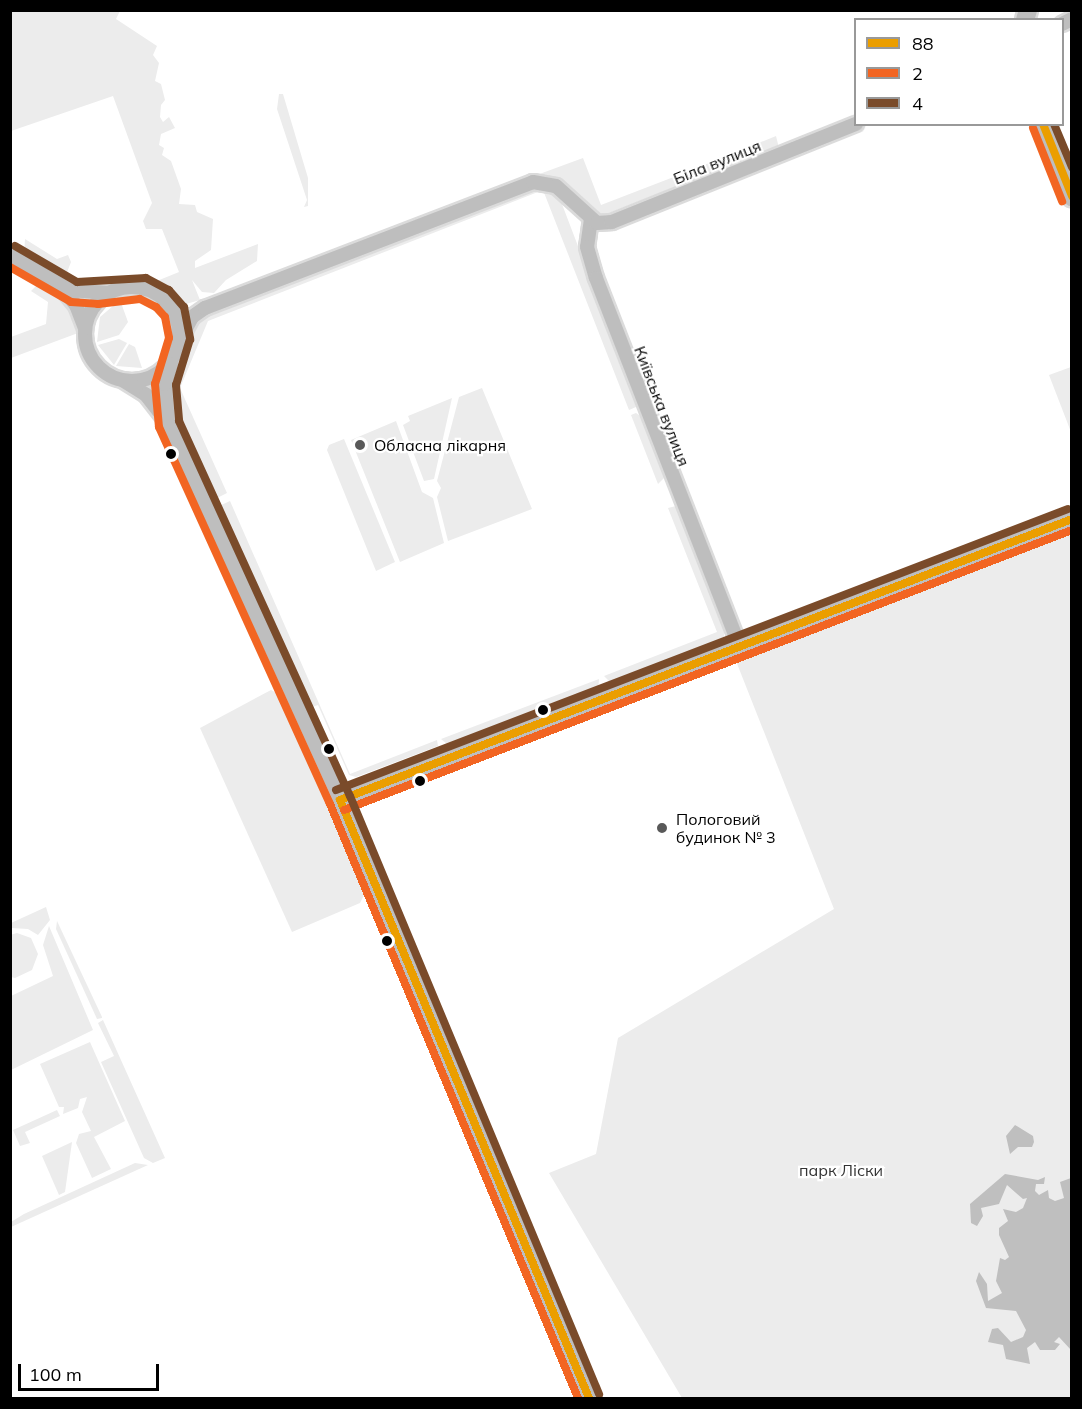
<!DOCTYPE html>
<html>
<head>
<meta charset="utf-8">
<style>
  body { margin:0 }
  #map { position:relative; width:1082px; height:1409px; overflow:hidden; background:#fff; font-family:Mulish,sans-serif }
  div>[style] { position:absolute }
  .green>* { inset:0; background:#ececec }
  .water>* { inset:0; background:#bfbfbf }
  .roads { filter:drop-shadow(2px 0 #dbdbdb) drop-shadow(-2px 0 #dbdbdb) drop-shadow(0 2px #dbdbdb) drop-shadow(0 -2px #dbdbdb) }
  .minor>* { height:14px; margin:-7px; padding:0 7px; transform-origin:7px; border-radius:7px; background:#bebebe }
  .minor>.ring { margin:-7px; padding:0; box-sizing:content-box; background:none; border:14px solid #bebebe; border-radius:50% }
  .major>* { height:18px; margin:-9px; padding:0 9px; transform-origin:9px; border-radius:9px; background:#bebebe }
  .bus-1>* { height:8px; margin:-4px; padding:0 4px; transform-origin:4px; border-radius:4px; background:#eb9e00 }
  .bus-2>* { height:8px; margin:-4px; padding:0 4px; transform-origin:4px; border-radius:4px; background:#f26522 }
  .bus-3>* { height:8px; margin:-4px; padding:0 4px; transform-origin:4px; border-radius:4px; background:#7a4b2a }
  .dots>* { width:16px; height:16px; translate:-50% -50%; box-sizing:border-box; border:3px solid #fff; border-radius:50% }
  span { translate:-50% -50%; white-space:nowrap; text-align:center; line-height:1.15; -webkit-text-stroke:4.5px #fff; paint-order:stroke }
  .street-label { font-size:16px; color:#000 }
  .poi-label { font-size:16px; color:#000 }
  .left { translate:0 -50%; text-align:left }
  .park-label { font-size:16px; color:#333 }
  .frame { position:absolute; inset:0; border:12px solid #000; pointer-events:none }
  .legend { position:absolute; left:854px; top:18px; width:210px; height:108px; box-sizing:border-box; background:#fff; border:2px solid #999; margin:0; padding:8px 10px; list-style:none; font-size:18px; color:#000 }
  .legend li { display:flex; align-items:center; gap:12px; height:30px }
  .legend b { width:30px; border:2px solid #999 }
  .scale { position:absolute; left:18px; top:1364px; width:141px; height:27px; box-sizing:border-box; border:3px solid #000; border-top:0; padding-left:8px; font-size:18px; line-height:21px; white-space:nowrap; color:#000; -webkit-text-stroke:4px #fff; paint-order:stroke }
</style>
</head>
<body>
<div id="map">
  <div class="green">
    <i style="clip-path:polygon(10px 11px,120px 11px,116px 19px,157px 46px,153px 55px,159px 63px,155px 81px,161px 84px,165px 100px,161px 105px,160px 117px,163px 122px,169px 117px,175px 128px,161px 134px,159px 145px,164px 148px,162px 155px,171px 161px,181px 189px,179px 204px,195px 205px,197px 212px,213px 219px,211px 250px,195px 261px,195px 268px,258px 244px,257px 261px,226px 280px,214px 293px,202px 292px,192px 280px,200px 300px,186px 304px,147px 285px,179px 272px,162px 229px,146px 229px,143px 221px,152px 203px,113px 96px,11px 131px)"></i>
    <i style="clip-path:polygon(279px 94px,283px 94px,308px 178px,308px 206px,304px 207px,307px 200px,277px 109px)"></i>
    <i style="clip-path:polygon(776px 136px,779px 148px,707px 173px,704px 165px)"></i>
    <i style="clip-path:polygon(583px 158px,601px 205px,697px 168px,700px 177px,599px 217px,534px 176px)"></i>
    <i style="clip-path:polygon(536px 185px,557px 191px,637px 401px,636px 407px,629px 410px,543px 190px,208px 321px,180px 388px,227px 493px,213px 500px,174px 412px,169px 385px,190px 327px,206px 312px)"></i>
    <i style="clip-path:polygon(25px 239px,57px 259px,68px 255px,71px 262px,64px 280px,24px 255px)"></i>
    <i style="clip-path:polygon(39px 283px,71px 308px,78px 333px,11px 358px,11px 337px,46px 324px,48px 302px,31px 291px)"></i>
    <i style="clip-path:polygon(120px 300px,128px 322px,119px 335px,97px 342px,100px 317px)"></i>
    <i style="clip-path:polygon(119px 339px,127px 343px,114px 365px,98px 345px)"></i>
    <i style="clip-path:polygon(129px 344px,135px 347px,142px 368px,116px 366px)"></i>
    <i style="clip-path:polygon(1071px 367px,1071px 432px,1049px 375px)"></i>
    <i style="clip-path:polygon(482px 388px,532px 509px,448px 541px,437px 497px,441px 488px,437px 481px,459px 397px)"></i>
    <i style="clip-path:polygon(452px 398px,434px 479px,424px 481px,403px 425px,410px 421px,408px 416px)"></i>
    <i style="clip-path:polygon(636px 413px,643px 418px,666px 476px,658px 484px,631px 415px)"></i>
    <i style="clip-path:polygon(396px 421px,422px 492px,433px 498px,444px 543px,400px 562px,351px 440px)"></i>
    <i style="clip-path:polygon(344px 439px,395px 562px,376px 571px,327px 450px,329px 445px)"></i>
    <i style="clip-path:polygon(230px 501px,350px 774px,437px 740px,438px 746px,356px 777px,349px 775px,318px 705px,306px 709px,217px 507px)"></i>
    <i style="clip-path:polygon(676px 506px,724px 626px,724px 638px,717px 648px,614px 686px,604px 676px,717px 632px,668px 508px)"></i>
    <i style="clip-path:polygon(1071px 527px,1071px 1398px,682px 1398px,549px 1173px,596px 1154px,618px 1038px,834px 909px,734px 656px)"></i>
    <i style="clip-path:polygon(599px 679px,598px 692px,453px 749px,441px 739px)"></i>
    <i style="clip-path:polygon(271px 690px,280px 695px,366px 891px,360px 903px,292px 932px,200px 728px)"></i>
    <i style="clip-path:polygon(46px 907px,50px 920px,38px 935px,28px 929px,11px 928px,11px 923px)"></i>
    <i style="clip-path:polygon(57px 921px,102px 1017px,102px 1018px,97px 1019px,56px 929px)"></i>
    <i style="clip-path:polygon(49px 926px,93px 1030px,11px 1070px,11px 996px,53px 976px,43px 945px)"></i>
    <i style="clip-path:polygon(17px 933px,31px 938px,38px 954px,32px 970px,15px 978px,11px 977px,10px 935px)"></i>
    <i style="clip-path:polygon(103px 1020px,165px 1158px,153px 1163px,144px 1158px,101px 1062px,114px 1056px,98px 1023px)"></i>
    <i style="clip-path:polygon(90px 1042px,125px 1121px,94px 1137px,111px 1169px,92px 1178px,76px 1143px,79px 1134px,91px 1131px,82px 1112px,87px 1097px,80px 1099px,78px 1108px,63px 1114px,64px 1107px,59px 1107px,40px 1064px)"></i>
    <i style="clip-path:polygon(57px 1110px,60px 1116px,25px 1132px,30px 1143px,20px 1146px,13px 1130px)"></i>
    <i style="clip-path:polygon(72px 1142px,65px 1192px,59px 1195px,42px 1156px)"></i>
    <i style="clip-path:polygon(135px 1163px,148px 1165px,11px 1227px,11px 1222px,24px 1214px)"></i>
  </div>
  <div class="water">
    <i style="clip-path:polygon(1015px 1125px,1033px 1136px,1034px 1142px,1032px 1147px,1018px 1147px,1010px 1154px,1006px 1136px)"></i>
    <i style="clip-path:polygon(1005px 1174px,1038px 1180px,1045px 1177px,1044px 1184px,1036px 1184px,1035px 1191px,1039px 1195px,1048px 1190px,1049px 1198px,1055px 1201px,1064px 1198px,1060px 1182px,1071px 1178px,1071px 1350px,1059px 1337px,1054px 1342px,1060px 1344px,1055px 1350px,1040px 1350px,1035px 1342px,1027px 1348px,1030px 1364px,1006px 1359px,1003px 1345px,988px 1342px,992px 1329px,998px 1328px,1011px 1342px,1023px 1337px,1026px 1330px,1016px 1311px,986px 1308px,976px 1281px,979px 1272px,987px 1284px,988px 1301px,1002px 1293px,996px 1281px,1000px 1258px,1005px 1260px,1009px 1257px,999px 1235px,999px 1228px,1008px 1221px,1003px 1209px,1016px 1212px,1023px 1208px,1027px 1198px,1023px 1199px,1007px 1185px,999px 1204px,981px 1208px,983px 1216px,977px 1226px,971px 1223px,970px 1204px)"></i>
  </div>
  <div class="roads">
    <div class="minor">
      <i style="left:1062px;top:24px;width:11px;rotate:-27deg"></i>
      <i style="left:591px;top:219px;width:28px;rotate:98deg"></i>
      <i style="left:587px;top:247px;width:32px;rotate:74deg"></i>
      <i style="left:596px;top:278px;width:394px;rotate:68.7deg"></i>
      <i style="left:10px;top:255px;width:69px;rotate:30.7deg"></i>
      <i style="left:69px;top:290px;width:40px;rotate:4.3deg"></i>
      <i class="ring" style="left:85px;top:287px;width:80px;height:80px"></i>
      <i style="left:62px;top:288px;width:22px;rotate:51deg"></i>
      <i style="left:76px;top:305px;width:25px;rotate:69deg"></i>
      <i style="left:180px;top:339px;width:25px;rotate:-61deg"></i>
      <i style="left:192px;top:317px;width:16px;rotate:-35deg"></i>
      <i style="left:205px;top:308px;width:351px;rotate:-21deg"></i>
      <i style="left:533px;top:182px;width:23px;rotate:10deg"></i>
      <i style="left:556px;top:186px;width:55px;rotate:42.1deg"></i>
      <i style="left:597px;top:223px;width:15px;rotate:-4deg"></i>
      <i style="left:612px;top:222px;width:263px;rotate:-21.9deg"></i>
      <i style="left:124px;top:381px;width:26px;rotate:32deg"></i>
      <i style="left:146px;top:395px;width:37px;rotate:52deg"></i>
      <i style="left:169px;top:424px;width:413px;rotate:65.5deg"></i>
      <i style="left:340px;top:800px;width:648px;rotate:67.39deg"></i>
      <i style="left:168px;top:422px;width:38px;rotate:-95deg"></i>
      <i style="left:165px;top:384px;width:21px;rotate:-73deg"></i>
    </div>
    <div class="major">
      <i style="left:1025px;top:20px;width:10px;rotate:-73deg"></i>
      <i style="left:1043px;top:124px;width:79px;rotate:68.3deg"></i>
      <i style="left:340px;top:800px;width:784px;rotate:-21deg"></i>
    </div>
  </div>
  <div class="bus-1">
    <i style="left:1043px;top:124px;width:78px;rotate:68.1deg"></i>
    <i style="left:340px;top:800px;width:784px;rotate:-21deg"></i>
    <i style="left:340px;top:800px;width:648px;rotate:67.39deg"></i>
  </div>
  <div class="bus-2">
    <i style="left:1033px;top:128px;width:79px;rotate:68.3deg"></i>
    <i style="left:10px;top:267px;width:70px;rotate:29.8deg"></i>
    <i style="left:71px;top:302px;width:27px;rotate:4deg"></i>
    <i style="left:98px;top:304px;width:42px;rotate:-6.8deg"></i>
    <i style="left:140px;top:299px;width:18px;rotate:27deg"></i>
    <i style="left:156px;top:307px;width:13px;rotate:48deg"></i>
    <i style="left:165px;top:317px;width:21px;rotate:79deg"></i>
    <i style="left:169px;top:338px;width:48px;rotate:106.9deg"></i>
    <i style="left:155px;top:384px;width:43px;rotate:84.7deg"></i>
    <i style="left:159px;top:427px;width:414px;rotate:65.6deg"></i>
    <i style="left:330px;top:804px;width:644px;rotate:67.34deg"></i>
    <i style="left:344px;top:810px;width:780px;rotate:-21.04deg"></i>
  </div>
  <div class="bus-3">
    <i style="left:1054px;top:124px;width:47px;rotate:67.3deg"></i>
    <i style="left:15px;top:246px;width:72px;rotate:30.1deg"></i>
    <i style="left:77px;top:282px;width:69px;rotate:-3.3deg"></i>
    <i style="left:146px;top:278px;width:26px;rotate:28deg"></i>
    <i style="left:169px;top:290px;width:23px;rotate:49deg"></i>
    <i style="left:184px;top:307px;width:33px;rotate:79deg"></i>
    <i style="left:190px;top:339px;width:48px;rotate:106.9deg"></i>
    <i style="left:176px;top:385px;width:36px;rotate:85deg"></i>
    <i style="left:179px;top:421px;width:412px;rotate:65.5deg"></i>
    <i style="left:350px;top:796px;width:648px;rotate:67.39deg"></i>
    <i style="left:336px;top:790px;width:784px;rotate:-21deg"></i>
  </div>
  <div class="dots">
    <i style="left:360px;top:445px;background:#595959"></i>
    <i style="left:171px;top:454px;background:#000"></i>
    <i style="left:543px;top:710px;background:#000"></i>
    <i style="left:329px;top:749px;background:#000"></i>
    <i style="left:420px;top:781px;background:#000"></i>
    <i style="left:662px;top:828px;background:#595959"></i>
    <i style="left:387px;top:941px;background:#000"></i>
  </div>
  <div class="street-label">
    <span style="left:717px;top:162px;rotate:-22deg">Біла вулиця</span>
    <span style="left:662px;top:406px;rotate:69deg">Київська вулиця</span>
  </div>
  <div class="poi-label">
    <span class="left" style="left:374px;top:445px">Обласна лікарня</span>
    <span class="left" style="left:676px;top:828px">Пологовий<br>будинок № 3</span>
  </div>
  <div class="park-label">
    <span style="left:841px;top:1170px">парк Ліски</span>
  </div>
  <div class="frame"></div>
  <ul class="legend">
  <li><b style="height:8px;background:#eb9e00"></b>88</li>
  <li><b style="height:8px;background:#f26522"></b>2</li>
  <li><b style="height:8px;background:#7a4b2a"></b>4</li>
  </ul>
  <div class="scale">100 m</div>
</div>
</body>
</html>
